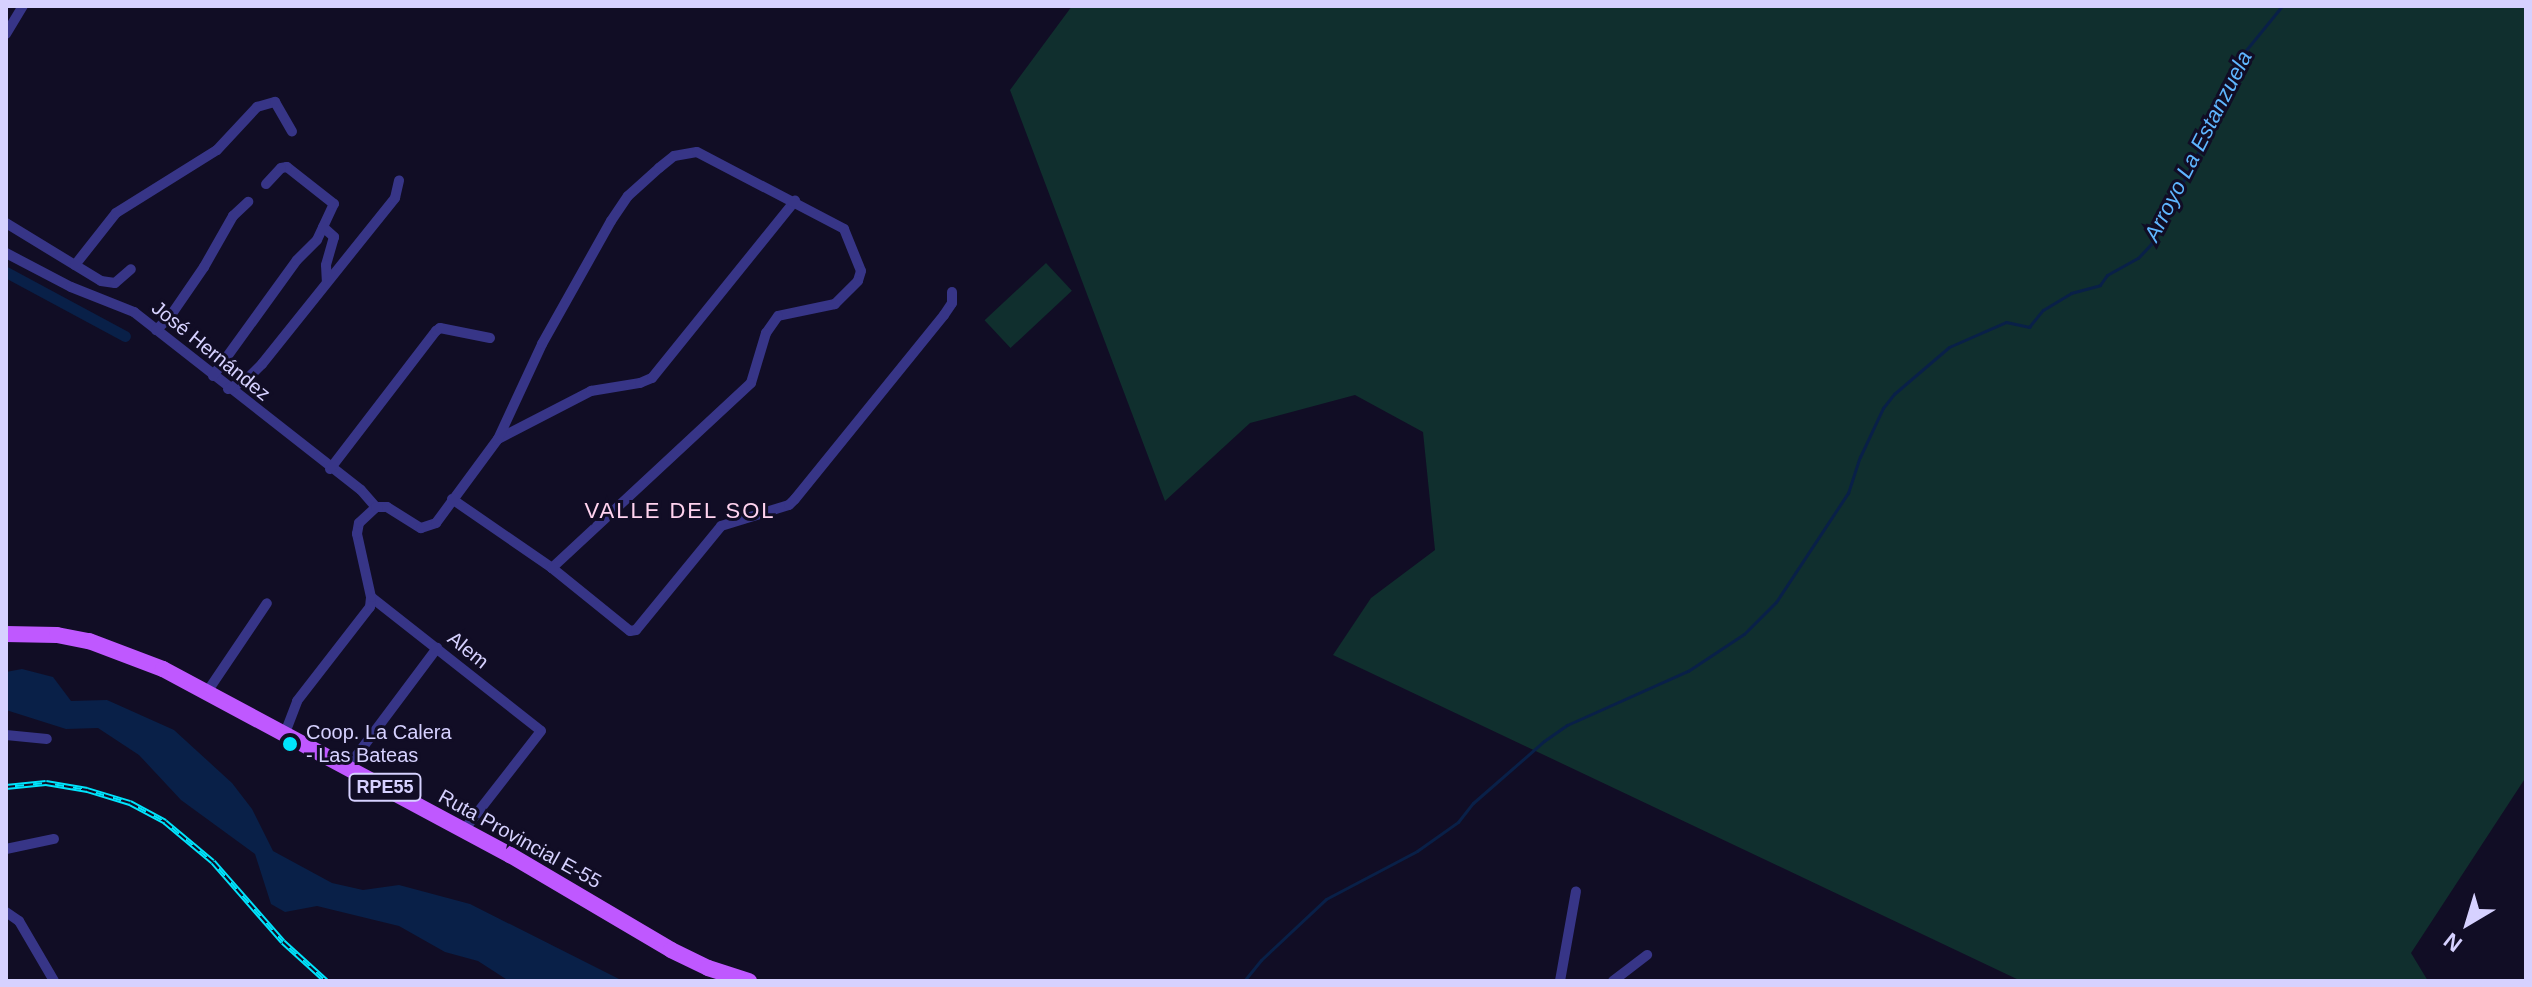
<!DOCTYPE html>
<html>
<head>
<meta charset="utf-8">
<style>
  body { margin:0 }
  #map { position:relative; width:2532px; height:987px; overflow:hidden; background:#110d25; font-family:Helvetica,sans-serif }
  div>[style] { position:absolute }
  .green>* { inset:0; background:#102f2e; transform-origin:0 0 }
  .water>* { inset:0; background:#092048 }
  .stream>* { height:3px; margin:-1.5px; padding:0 1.5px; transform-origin:1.5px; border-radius:1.5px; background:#092048 }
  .canal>* { height:11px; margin:-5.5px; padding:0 5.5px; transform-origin:5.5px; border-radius:5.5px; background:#092048 }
  .minor>* { height:10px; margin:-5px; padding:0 5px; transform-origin:5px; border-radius:5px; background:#373587 }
  .primary>* { height:16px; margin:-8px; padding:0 8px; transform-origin:8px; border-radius:8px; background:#bf58ff }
  .rail>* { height:6px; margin-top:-3px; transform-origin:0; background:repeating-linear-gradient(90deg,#110d25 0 9px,#00e4fc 0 18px); box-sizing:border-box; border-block:2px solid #00e4fc }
  .dots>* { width:22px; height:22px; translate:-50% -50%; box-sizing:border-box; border:4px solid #110d25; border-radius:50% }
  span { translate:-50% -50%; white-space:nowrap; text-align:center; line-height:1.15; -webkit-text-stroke:6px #110d25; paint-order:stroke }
  .shield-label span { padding:2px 6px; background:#110d25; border:2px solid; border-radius:6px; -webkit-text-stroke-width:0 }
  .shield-label { font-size:18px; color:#d6d1ff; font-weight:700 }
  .street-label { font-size:20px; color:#d6d1ff }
  .poi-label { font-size:20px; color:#d6d1ff }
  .left { translate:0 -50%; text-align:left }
  .water-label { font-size:22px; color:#5fb6ff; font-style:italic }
  .neighbourhood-label { font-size:22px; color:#ffd3ef; letter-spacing:2px }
  .frame { position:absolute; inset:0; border:8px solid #d6d1ff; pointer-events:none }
  .north { position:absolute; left:2428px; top:883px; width:80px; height:80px; -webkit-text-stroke:6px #110d25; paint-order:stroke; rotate:218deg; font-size:22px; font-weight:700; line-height:32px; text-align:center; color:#d6d1ff }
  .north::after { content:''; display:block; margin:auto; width:28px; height:36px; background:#d6d1ff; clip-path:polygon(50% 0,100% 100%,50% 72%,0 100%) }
</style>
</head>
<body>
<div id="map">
  <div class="green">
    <i style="clip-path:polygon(1072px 6px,2526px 6px,2526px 777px,2411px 953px,2428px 981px,2021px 981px,1333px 655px,1371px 598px,1435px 550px,1423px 432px,1355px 395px,1250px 423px,1165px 501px,1010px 90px)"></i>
    <i style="left:1046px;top:263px;width:38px;height:84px;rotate:47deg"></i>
  </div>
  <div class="water">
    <i style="clip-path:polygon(22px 669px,53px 677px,71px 701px,107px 700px,174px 730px,232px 783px,252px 809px,273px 851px,332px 883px,363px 890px,399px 885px,470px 904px,623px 981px,509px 981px,478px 961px,445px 952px,399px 926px,317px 906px,285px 912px,271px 904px,255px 854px,181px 800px,139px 755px,98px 728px,66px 729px,6px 710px,6px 672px)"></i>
  </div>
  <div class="stream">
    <i style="left:1244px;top:981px;width:27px;rotate:-51deg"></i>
    <i style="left:1261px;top:960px;width:89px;rotate:-43.2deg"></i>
    <i style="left:1326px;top:899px;width:103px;rotate:-27.8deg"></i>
    <i style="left:1417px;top:851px;width:50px;rotate:-35.3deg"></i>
    <i style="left:1458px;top:822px;width:24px;rotate:-52deg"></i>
    <i style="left:1473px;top:803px;width:94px;rotate:-41.1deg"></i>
    <i style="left:1544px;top:741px;width:28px;rotate:-35deg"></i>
    <i style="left:1567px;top:725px;width:133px;rotate:-24.1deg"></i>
    <i style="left:1688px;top:671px;width:67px;rotate:-33.5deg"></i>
    <i style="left:1744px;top:634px;width:45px;rotate:-45deg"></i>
    <i style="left:1776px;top:602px;width:131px;rotate:-56.6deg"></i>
    <i style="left:1848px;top:493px;width:38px;rotate:-72deg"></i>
    <i style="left:1860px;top:457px;width:54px;rotate:-64.9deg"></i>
    <i style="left:1883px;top:408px;width:18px;rotate:-52deg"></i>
    <i style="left:1894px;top:394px;width:72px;rotate:-40.5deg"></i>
    <i style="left:1949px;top:347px;width:62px;rotate:-23.7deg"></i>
    <i style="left:2006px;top:322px;width:24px;rotate:12deg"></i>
    <i style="left:2029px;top:327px;width:22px;rotate:-51deg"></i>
    <i style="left:2043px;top:310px;width:33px;rotate:-31deg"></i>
    <i style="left:2071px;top:293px;width:30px;rotate:-15deg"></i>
    <i style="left:2100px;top:285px;width:12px;rotate:-55deg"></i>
    <i style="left:2107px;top:275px;width:35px;rotate:-29deg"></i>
    <i style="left:2138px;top:258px;width:19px;rotate:-47deg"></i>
    <i style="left:2151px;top:244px;width:125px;rotate:-62.8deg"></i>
    <i style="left:2208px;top:133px;width:85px;rotate:-66.4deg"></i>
    <i style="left:2242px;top:55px;width:63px;rotate:-50.8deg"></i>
  </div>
  <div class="canal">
    <i style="left:6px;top:272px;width:135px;rotate:28.3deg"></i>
  </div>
  <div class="minor">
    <i style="left:6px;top:34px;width:33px;rotate:-59deg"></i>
    <i style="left:6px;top:223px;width:111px;rotate:31.4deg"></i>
    <i style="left:101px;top:281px;width:14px;rotate:8deg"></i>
    <i style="left:115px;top:283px;width:21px;rotate:-41deg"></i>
    <i style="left:323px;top:227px;width:15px;rotate:42deg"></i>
    <i style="left:334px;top:237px;width:29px;rotate:106deg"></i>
    <i style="left:326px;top:265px;width:17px;rotate:87deg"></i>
    <i style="left:6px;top:253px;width:73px;rotate:27.6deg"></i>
    <i style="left:71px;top:287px;width:68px;rotate:21.6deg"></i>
    <i style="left:134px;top:312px;width:288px;rotate:38.1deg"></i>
    <i style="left:361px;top:490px;width:23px;rotate:49deg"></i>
    <i style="left:75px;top:265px;width:66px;rotate:-51.7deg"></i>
    <i style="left:116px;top:213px;width:119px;rotate:-32deg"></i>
    <i style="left:217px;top:150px;width:59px;rotate:-47.1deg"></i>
    <i style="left:257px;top:107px;width:19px;rotate:-16deg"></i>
    <i style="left:275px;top:102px;width:34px;rotate:60deg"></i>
    <i style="left:156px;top:330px;width:18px;rotate:-43deg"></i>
    <i style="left:169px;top:318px;width:62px;rotate:-55.5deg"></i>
    <i style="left:204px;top:267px;width:59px;rotate:-60.4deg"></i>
    <i style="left:233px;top:216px;width:21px;rotate:-43deg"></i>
    <i style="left:213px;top:376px;width:143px;rotate:-54.1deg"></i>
    <i style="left:297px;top:260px;width:28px;rotate:-45deg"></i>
    <i style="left:317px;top:240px;width:40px;rotate:-65deg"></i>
    <i style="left:334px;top:204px;width:60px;rotate:-141.8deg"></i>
    <i style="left:287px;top:167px;width:6px;rotate:171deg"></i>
    <i style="left:281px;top:168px;width:22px;rotate:133deg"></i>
    <i style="left:228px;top:389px;width:20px;rotate:-27deg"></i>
    <i style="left:246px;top:380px;width:23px;rotate:-45deg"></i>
    <i style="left:262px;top:364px;width:213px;rotate:-51.3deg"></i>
    <i style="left:395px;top:198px;width:18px;rotate:-77deg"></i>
    <i style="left:498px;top:439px;width:105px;rotate:-27.3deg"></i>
    <i style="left:591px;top:391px;width:50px;rotate:-9.3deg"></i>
    <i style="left:640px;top:383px;width:13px;rotate:-23deg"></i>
    <i style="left:652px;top:378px;width:228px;rotate:-51.1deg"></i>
    <i style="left:330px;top:469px;width:174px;rotate:-52.5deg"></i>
    <i style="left:436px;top:331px;width:5px;rotate:-37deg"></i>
    <i style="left:440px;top:328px;width:51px;rotate:11.3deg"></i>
    <i style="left:452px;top:499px;width:121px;rotate:34.6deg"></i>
    <i style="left:552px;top:568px;width:100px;rotate:38.9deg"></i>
    <i style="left:630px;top:631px;width:6px;rotate:-9deg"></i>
    <i style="left:636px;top:630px;width:134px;rotate:-50.7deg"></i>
    <i style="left:721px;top:526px;width:71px;rotate:-17.2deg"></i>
    <i style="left:789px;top:505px;width:8px;rotate:-45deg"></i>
    <i style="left:795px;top:499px;width:237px;rotate:-51deg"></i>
    <i style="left:944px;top:315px;width:14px;rotate:-56deg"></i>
    <i style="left:952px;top:303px;width:11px;rotate:-90deg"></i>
    <i style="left:371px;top:597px;width:216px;rotate:38.2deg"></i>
    <i style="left:541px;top:731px;width:125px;rotate:127.9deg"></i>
    <i style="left:207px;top:692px;width:107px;rotate:-56deg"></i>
    <i style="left:285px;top:733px;width:34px;rotate:-69deg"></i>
    <i style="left:297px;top:701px;width:119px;rotate:-52.2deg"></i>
    <i style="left:370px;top:607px;width:10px;rotate:-84deg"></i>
    <i style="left:371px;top:597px;width:65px;rotate:-102.5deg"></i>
    <i style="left:357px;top:534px;width:11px;rotate:-80deg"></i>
    <i style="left:359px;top:523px;width:23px;rotate:-43deg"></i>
    <i style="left:376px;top:507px;width:11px"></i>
    <i style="left:387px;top:507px;width:40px;rotate:32deg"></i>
    <i style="left:421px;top:528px;width:16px;rotate:-18deg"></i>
    <i style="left:436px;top:523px;width:104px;rotate:-53.6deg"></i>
    <i style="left:498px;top:439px;width:105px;rotate:-65.1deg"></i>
    <i style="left:542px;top:344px;width:141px;rotate:-60.7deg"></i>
    <i style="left:611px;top:221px;width:30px;rotate:-56deg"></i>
    <i style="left:628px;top:196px;width:42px;rotate:-42.1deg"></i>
    <i style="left:659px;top:168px;width:19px;rotate:-39deg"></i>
    <i style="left:674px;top:156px;width:23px;rotate:-10deg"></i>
    <i style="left:697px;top:152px;width:166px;rotate:27.6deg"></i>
    <i style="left:844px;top:229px;width:45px;rotate:68deg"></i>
    <i style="left:861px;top:271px;width:10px;rotate:107deg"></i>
    <i style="left:858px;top:281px;width:33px;rotate:135deg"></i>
    <i style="left:835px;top:304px;width:58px;rotate:168.1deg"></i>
    <i style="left:778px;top:316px;width:21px;rotate:125deg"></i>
    <i style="left:766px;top:333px;width:52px;rotate:106.7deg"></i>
    <i style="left:751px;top:383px;width:272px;rotate:137.1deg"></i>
    <i style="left:6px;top:735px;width:41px;rotate:5.6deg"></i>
    <i style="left:348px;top:767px;width:149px;rotate:-53.2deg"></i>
    <i style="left:6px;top:849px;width:49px;rotate:-11.8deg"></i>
    <i style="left:6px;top:912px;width:16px;rotate:35deg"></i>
    <i style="left:19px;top:921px;width:69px;rotate:59.7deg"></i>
    <i style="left:1560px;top:981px;width:91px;rotate:-79.9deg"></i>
    <i style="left:1613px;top:981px;width:43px;rotate:-37.4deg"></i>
  </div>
  <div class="primary">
    <i style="left:6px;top:634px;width:51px;rotate:1.1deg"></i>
    <i style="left:57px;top:635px;width:33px;rotate:11deg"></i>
    <i style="left:89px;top:641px;width:79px;rotate:20.7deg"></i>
    <i style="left:163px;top:669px;width:394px;rotate:28.2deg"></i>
    <i style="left:510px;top:855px;width:187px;rotate:30.5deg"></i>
    <i style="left:671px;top:950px;width:41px;rotate:25.9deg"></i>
    <i style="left:708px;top:968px;width:43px;rotate:17.6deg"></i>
  </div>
  <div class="rail">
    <i style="left:6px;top:787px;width:40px;rotate:-5.7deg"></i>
    <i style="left:46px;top:783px;width:42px;rotate:9.7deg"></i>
    <i style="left:87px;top:790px;width:45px;rotate:16.8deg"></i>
    <i style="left:130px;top:803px;width:40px;rotate:28deg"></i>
    <i style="left:165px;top:822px;width:62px;rotate:39.8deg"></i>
    <i style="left:213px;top:862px;width:106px;rotate:48.8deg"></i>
    <i style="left:283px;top:942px;width:58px;rotate:42.2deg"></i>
  </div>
  <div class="dots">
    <i style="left:290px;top:744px;background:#00e4fc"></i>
  </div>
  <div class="shield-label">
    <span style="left:385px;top:787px">RPE55</span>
  </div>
  <div class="street-label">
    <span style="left:211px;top:351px;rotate:39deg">José Hernández</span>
    <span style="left:468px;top:650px;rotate:39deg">Alem</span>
    <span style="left:520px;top:839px;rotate:29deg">Ruta Provincial E-55</span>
  </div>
  <div class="poi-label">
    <span class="left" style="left:306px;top:744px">Coop. La Calera<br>- Las Bateas</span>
  </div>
  <div class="water-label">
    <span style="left:2198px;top:146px;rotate:-63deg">Arroyo La Estanzuela</span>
  </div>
  <div class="neighbourhood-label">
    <span style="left:680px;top:511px">VALLE DEL SOL</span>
  </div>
  <div class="frame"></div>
  <div class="north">N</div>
</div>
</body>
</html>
